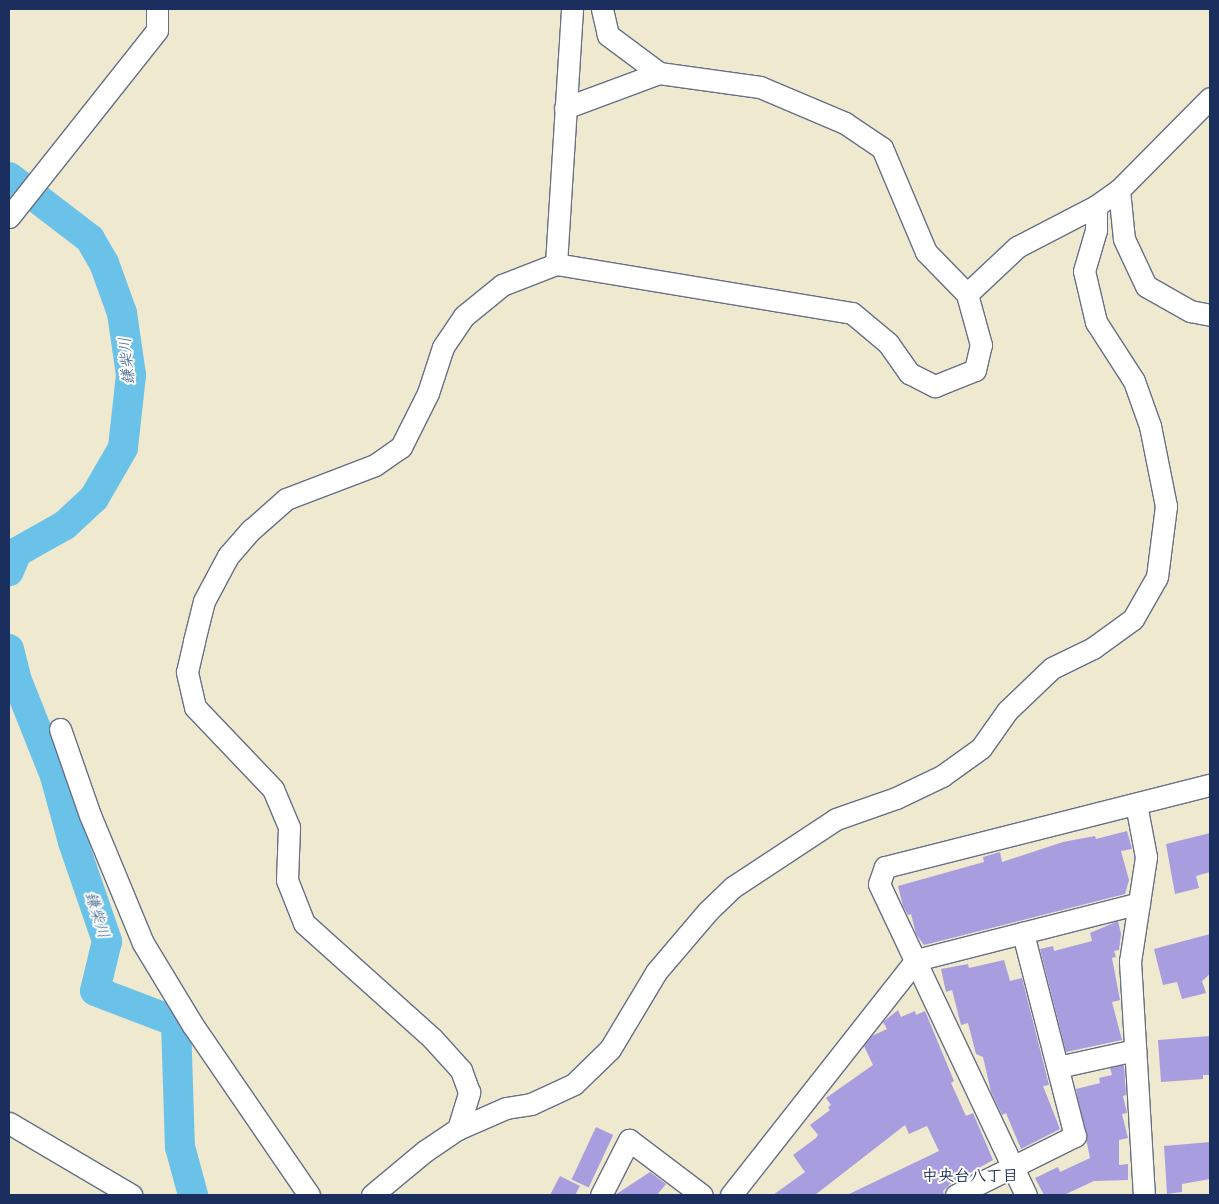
<!DOCTYPE html>
<html>
<head>
<meta charset="utf-8">
<style>
  body { margin:0 }
  #map { position:relative; width:1219px; height:1204px; overflow:hidden; background:#efe9cf; font-family:Pangolin,"Klee One",sans-serif }
  div>[style] { position:absolute }
  .river>* { height:30px; margin:-15px; padding:0 15px; transform-origin:15px; border-radius:15px; background:#6bc2e8 }
  .building>* { inset:0; background:#a89dde; transform-origin:0 0 }
  .roads { filter:drop-shadow(1px 0 #657086) drop-shadow(-1px 0 #657086) drop-shadow(0 1px #657086) drop-shadow(0 -1px #657086) }
  .minor>* { height:21px; margin:-10.5px; padding:0 10.5px; transform-origin:10.5px; border-radius:10.5px; background:#fff }
  span { translate:-50% -50%; white-space:nowrap; text-align:center; line-height:1.15; -webkit-text-stroke:4px #fff; paint-order:stroke }
  .water-label { font-size:16px; color:#335b87; font-style:italic }
  .neighbourhood-label { font-size:16px; color:#1b2f5e; font-weight:700 }
  .frame { position:absolute; inset:0; border:10px solid #1b2f5e; pointer-events:none }
</style>
</head>
<body>
<div id="map">
  <div class="river">
    <i style="left:9px;top:177px;width:102px;rotate:37.4deg"></i>
    <i style="left:90px;top:239px;width:28px;rotate:60deg"></i>
    <i style="left:104px;top:263px;width:53px;rotate:70.2deg"></i>
    <i style="left:122px;top:313px;width:63px;rotate:81.7deg"></i>
    <i style="left:131px;top:375px;width:73px;rotate:96.3deg"></i>
    <i style="left:123px;top:448px;width:58px;rotate:120.1deg"></i>
    <i style="left:94px;top:498px;width:40px;rotate:137deg"></i>
    <i style="left:65px;top:525px;width:55px;rotate:150.6deg"></i>
    <i style="left:17px;top:552px;width:21px;rotate:113deg"></i>
    <i style="left:9px;top:649px;width:30px;rotate:76deg"></i>
    <i style="left:16px;top:678px;width:105px;rotate:68.3deg"></i>
    <i style="left:55px;top:776px;width:68px;rotate:74.7deg"></i>
    <i style="left:73px;top:842px;width:105px;rotate:71deg"></i>
    <i style="left:107px;top:941px;width:51px;rotate:103.5deg"></i>
    <i style="left:95px;top:991px;width:87px;rotate:20.9deg"></i>
    <i style="left:176px;top:1022px;width:125px;rotate:88.2deg"></i>
    <i style="left:180px;top:1147px;width:50px;rotate:74.8deg"></i>
  </div>
  <div class="building">
    <i style="clip-path:polygon(1127px 831px,1132px 849px,1121px 851px,1129px 880px,1125px 894px,924px 945px,916px 934px,911px 914px,908px 915px,903px 906px,898px 886px,984px 862px,983px 857px,1000px 852px,1002px 862px,1063px 842px,1095px 836px,1096px 839px)"></i>
    <i style="clip-path:polygon(1210px 833px,1210px 872px,1196px 876px,1199px 888px,1175px 894px,1166px 844px)"></i>
    <i style="clip-path:polygon(1118px 921px,1121px 934px,1119px 950px,1114px 951px,1116px 957px,1112px 958px,1120px 1000px,1112px 1002px,1122px 1040px,1066px 1052px,1040px 949px,1053px 946px,1054px 951px,1092px 941px,1090px 933px)"></i>
    <i style="clip-path:polygon(1210px 934px,1210px 974px,1202px 981px,1206px 993px,1182px 999px,1177px 982px,1163px 985px,1154px 949px)"></i>
    <i style="clip-path:polygon(1004px 960px,1010px 981px,1022px 978px,1049px 1085px,1043px 1086px,1060px 1129px,1021px 1149px,1006px 1113px,1002px 1115px,991px 1092px,983px 1057px,976px 1054px,968px 1023px,961px 1025px,952px 990px,946px 992px,941px 969px,968px 964px,969px 968px)"></i>
    <i style="clip-path:polygon(898px 1010px,901px 1017px,915px 1011px,916px 1015px,925px 1011px,954px 1081px,951px 1083px,966px 1116px,973px 1113px,993px 1160px,950px 1184px,943px 1191px,944px 1195px,847px 1195px,939px 1151px,927px 1126px,909px 1134px,905px 1125px,815px 1195px,773px 1195px,805px 1172px,793px 1155px,816px 1138px,818px 1135px,810px 1125px,830px 1110px,828px 1107px,831px 1105px,826px 1098px,873px 1065px,864px 1046px,872px 1036px,887px 1029px,883px 1022px)"></i>
    <i style="clip-path:polygon(1210px 1036px,1210px 1075px,1203px 1075px,1203px 1079px,1161px 1082px,1158px 1040px)"></i>
    <i style="clip-path:polygon(1124px 1065px,1126px 1095px,1123px 1096px,1127px 1113px,1122px 1114px,1128px 1138px,1119px 1140px,1119px 1165px,1128px 1164px,1128px 1180px,1094px 1181px,1064px 1195px,1044px 1195px,1035px 1178px,1058px 1167px,1060px 1172px,1090px 1158px,1076px 1089px,1100px 1083px,1099px 1078px,1112px 1075px,1110px 1068px)"></i>
    <i style="left:596px;top:1127px;width:19px;height:58px;rotate:25deg"></i>
    <i style="clip-path:polygon(1210px 1142px,1210px 1179px,1182px 1184px,1182px 1192px,1167px 1194px,1164px 1146px)"></i>
    <i style="clip-path:polygon(650px 1172px,666px 1184px,657px 1195px,615px 1195px)"></i>
    <i style="clip-path:polygon(560px 1176px,580px 1186px,575px 1195px,550px 1195px)"></i>
  </div>
  <div class="roads">
    <div class="minor">
      <i style="left:565px;top:108px;width:100px;rotate:-20.4deg"></i>
      <i style="left:1119px;top:190px;width:49px;rotate:84.2deg"></i>
      <i style="left:1124px;top:239px;width:52px;rotate:64.9deg"></i>
      <i style="left:1146px;top:286px;width:51px;rotate:29.6deg"></i>
      <i style="left:1190px;top:311px;width:20px;rotate:11deg"></i>
      <i style="left:9px;top:217px;width:238px;rotate:-51.6deg"></i>
      <i style="left:157px;top:30px;width:21px;rotate:-90deg"></i>
      <i style="left:556px;top:264px;width:256px;rotate:-86.4deg"></i>
      <i style="left:967px;top:294px;width:69px;rotate:-43.2deg"></i>
      <i style="left:1017px;top:247px;width:89px;rotate:-27.4deg"></i>
      <i style="left:1096px;top:206px;width:28px;rotate:-35deg"></i>
      <i style="left:1119px;top:190px;width:129px;rotate:-45.3deg"></i>
      <i style="left:60px;top:729px;width:91px;rotate:70.8deg"></i>
      <i style="left:90px;top:815px;width:139px;rotate:67.5deg"></i>
      <i style="left:143px;top:943px;width:95px;rotate:58.8deg"></i>
      <i style="left:192px;top:1024px;width:207px;rotate:55.6deg"></i>
      <i style="left:1136px;top:804px;width:54px;rotate:79.3deg"></i>
      <i style="left:1146px;top:857px;width:105px;rotate:98.7deg"></i>
      <i style="left:1130px;top:961px;width:234px;rotate:86.6deg"></i>
      <i style="left:1058px;top:1067px;width:79px;rotate:-12.4deg"></i>
      <i style="left:9px;top:1123px;width:142px;rotate:30.5deg"></i>
      <i style="left:458px;top:1129px;width:39px;rotate:-73deg"></i>
      <i style="left:469px;top:1092px;width:23px;rotate:-110deg"></i>
      <i style="left:461px;top:1070px;width:43px;rotate:-132.2deg"></i>
      <i style="left:432px;top:1038px;width:172px;rotate:-138.1deg"></i>
      <i style="left:304px;top:923px;width:46px;rotate:-111.6deg"></i>
      <i style="left:287px;top:880px;width:53px;rotate:-87.8deg"></i>
      <i style="left:289px;top:827px;width:41px;rotate:-112.8deg"></i>
      <i style="left:273px;top:789px;width:113px;rotate:-133.6deg"></i>
      <i style="left:195px;top:707px;width:36px;rotate:-103deg"></i>
      <i style="left:187px;top:672px;width:32px;rotate:-77deg"></i>
      <i style="left:194px;top:641px;width:41px;rotate:-76deg"></i>
      <i style="left:204px;top:601px;width:51px;rotate:-61.9deg"></i>
      <i style="left:228px;top:556px;width:35px;rotate:-49deg"></i>
      <i style="left:251px;top:530px;width:47px;rotate:-41.5deg"></i>
      <i style="left:286px;top:499px;width:95px;rotate:-20.9deg"></i>
      <i style="left:375px;top:465px;width:32px;rotate:-35deg"></i>
      <i style="left:401px;top:447px;width:60px;rotate:-63.4deg"></i>
      <i style="left:428px;top:393px;width:48px;rotate:-71.9deg"></i>
      <i style="left:443px;top:347px;width:37px;rotate:-56deg"></i>
      <i style="left:464px;top:316px;width:49px;rotate:-39.2deg"></i>
      <i style="left:502px;top:285px;width:58px;rotate:-21.3deg"></i>
      <i style="left:556px;top:264px;width:300px;rotate:9.4deg"></i>
      <i style="left:852px;top:313px;width:47px;rotate:39.8deg"></i>
      <i style="left:888px;top:343px;width:37px;rotate:55deg"></i>
      <i style="left:909px;top:373px;width:29px;rotate:27deg"></i>
      <i style="left:935px;top:386px;width:43px;rotate:-21.8deg"></i>
      <i style="left:975px;top:370px;width:26px;rotate:-77deg"></i>
      <i style="left:981px;top:345px;width:53px;rotate:-105.4deg"></i>
      <i style="left:967px;top:294px;width:59px;rotate:-134.3deg"></i>
      <i style="left:926px;top:252px;width:113px;rotate:-112.9deg"></i>
      <i style="left:882px;top:148px;width:45px;rotate:-146deg"></i>
      <i style="left:845px;top:123px;width:92px;rotate:-157deg"></i>
      <i style="left:760px;top:87px;width:102px;rotate:-172.1deg"></i>
      <i style="left:659px;top:73px;width:64px;rotate:-143.3deg"></i>
      <i style="left:608px;top:35px;width:27px;rotate:-103deg"></i>
      <i style="left:372px;top:1195px;width:69px;rotate:-39.7deg"></i>
      <i style="left:425px;top:1151px;width:40px;rotate:-34deg"></i>
      <i style="left:458px;top:1129px;width:52px;rotate:-23.6deg"></i>
      <i style="left:506px;top:1108px;width:25px;rotate:-9deg"></i>
      <i style="left:531px;top:1104px;width:47px;rotate:-24.9deg"></i>
      <i style="left:574px;top:1084px;width:50px;rotate:-44.2deg"></i>
      <i style="left:610px;top:1049px;width:90px;rotate:-59.1deg"></i>
      <i style="left:656px;top:972px;width:80px;rotate:-49.6deg"></i>
      <i style="left:708px;top:911px;width:35px;rotate:-44deg"></i>
      <i style="left:733px;top:887px;width:123px;rotate:-33.4deg"></i>
      <i style="left:836px;top:819px;width:64px;rotate:-19.3deg"></i>
      <i style="left:896px;top:798px;width:51px;rotate:-25.6deg"></i>
      <i style="left:942px;top:776px;width:48px;rotate:-35.7deg"></i>
      <i style="left:981px;top:748px;width:45px;rotate:-54.9deg"></i>
      <i style="left:1007px;top:711px;width:62px;rotate:-43.7deg"></i>
      <i style="left:1052px;top:668px;width:46px;rotate:-26deg"></i>
      <i style="left:1093px;top:648px;width:49px;rotate:-35.9deg"></i>
      <i style="left:1133px;top:619px;width:48px;rotate:-60.3deg"></i>
      <i style="left:1157px;top:577px;width:72px;rotate:-82.8deg"></i>
      <i style="left:1166px;top:506px;width:82px;rotate:-101.3deg"></i>
      <i style="left:1150px;top:426px;width:48px;rotate:-109.6deg"></i>
      <i style="left:1134px;top:381px;width:70px;rotate:-122.8deg"></i>
      <i style="left:1096px;top:322px;width:52px;rotate:-103.2deg"></i>
      <i style="left:1084px;top:271px;width:43px;rotate:-73.7deg"></i>
      <i style="left:1096px;top:230px;width:24px;rotate:-90deg"></i>
      <i style="left:601px;top:1195px;width:62px;rotate:-63deg"></i>
      <i style="left:629px;top:1140px;width:91px;rotate:37deg"></i>
      <i style="left:731px;top:1195px;width:299px;rotate:-51.8deg"></i>
      <i style="left:916px;top:960px;width:230px;rotate:-14.3deg"></i>
      <i style="left:956px;top:1195px;width:133px;rotate:-26.4deg"></i>
      <i style="left:1075px;top:1136px;width:210px;rotate:-104.4deg"></i>
      <i style="left:1026px;top:1195px;width:344px;rotate:-115.3deg"></i>
      <i style="left:879px;top:884px;width:18px;rotate:-71deg"></i>
      <i style="left:885px;top:867px;width:335px;rotate:-14.2deg"></i>
    </div>
  </div>
  <div class="water-label">
    <span style="left:127px;top:361px;rotate:-95deg">鎌柴川</span>
    <span style="left:97px;top:915px;rotate:73deg">鎌柴川</span>
  </div>
  <div class="neighbourhood-label">
    <span style="left:970px;top:1176px">中央台八丁目</span>
  </div>
  <div class="frame"></div>
</div>
</body>
</html>
